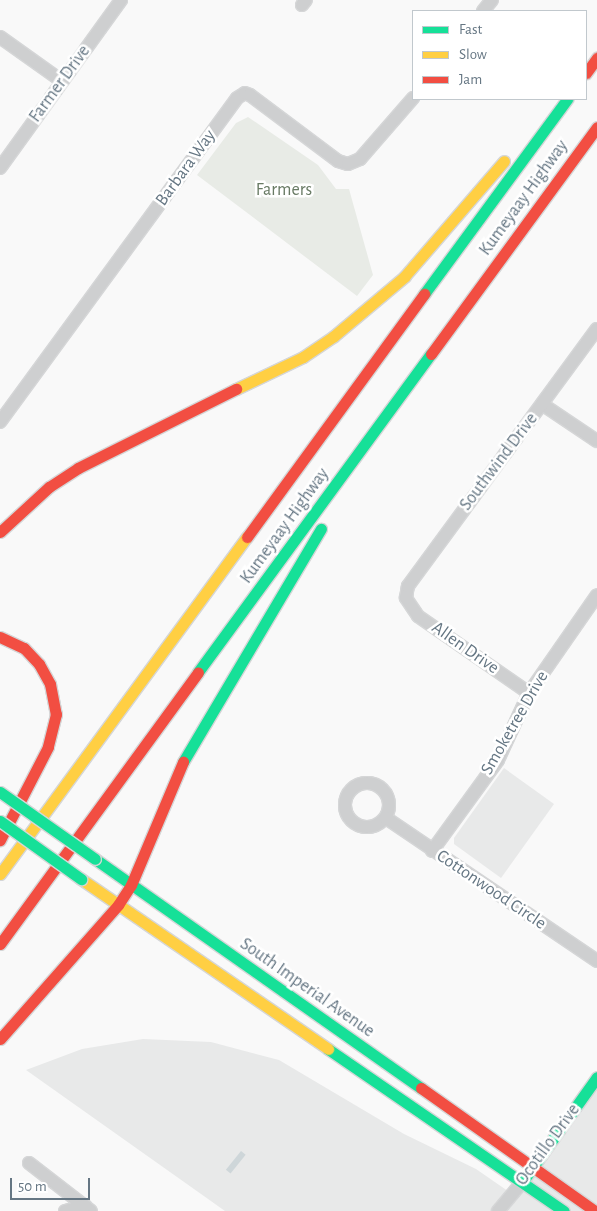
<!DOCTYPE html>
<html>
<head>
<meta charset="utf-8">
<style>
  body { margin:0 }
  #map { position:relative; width:597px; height:1211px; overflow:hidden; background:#f9f9f9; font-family:"Alegreya Sans",sans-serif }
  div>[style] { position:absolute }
  .built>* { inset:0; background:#e8e9e9 }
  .green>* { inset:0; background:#e8ebe6 }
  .water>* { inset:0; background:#ced6d9; transform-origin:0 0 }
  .roads { filter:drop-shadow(1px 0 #d5d6d7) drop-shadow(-1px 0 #d5d6d7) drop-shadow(0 1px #d5d6d7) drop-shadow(0 -1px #d5d6d7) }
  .street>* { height:12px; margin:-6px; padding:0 6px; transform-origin:6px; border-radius:6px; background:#cecfd0 }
  .street>.ring { margin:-6px; padding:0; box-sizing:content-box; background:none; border:12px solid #cecfd0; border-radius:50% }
  .fast>* { height:11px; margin:-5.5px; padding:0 5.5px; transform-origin:5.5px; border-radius:5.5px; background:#16e098 }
  .slow>* { height:11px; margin:-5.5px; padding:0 5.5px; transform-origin:5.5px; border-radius:5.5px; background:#ffcf43 }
  .jam>* { height:11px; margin:-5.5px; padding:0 5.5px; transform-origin:5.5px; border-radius:5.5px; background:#f24e42 }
  .bridges { filter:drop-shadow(1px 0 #d5d6d6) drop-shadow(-1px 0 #d5d6d6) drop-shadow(0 1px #d5d6d6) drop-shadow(0 -1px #d5d6d6) }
  .fast-bridge>* { height:11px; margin:-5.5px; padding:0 5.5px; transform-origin:5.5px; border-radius:5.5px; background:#16e098 }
  span { translate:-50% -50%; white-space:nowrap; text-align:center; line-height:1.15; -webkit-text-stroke:5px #fff; paint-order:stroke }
  .street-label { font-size:18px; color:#657683 }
  .park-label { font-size:18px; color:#687a64 }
  .legend { position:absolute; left:412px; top:10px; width:175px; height:90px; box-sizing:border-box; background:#fff; border:1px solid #c1c8cd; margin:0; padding:6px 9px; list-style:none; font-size:15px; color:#657683 }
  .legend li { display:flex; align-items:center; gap:10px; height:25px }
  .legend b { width:25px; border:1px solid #c1c8cd }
  .scale { position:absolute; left:10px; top:1178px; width:80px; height:22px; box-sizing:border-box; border:2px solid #657683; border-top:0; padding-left:6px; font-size:15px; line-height:18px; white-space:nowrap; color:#657683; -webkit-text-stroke:4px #fff; paint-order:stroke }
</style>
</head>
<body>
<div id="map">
  <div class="built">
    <i style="clip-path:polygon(504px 768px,554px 804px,501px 878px,454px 844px,454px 838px)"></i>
    <i style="clip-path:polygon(143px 1039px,211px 1042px,279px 1060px,404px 1134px,476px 1169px,512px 1194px,597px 1077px,597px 1211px,225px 1211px,26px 1070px,82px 1049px)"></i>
  </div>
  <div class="green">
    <i style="clip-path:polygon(248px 117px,318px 165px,336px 189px,349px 189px,373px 275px,357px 296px,197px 175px,236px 123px)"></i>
  </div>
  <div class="water">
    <i style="left:241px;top:1151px;width:6px;height:24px;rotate:39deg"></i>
  </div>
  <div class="roads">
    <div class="street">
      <i style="left:302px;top:5px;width:6px;rotate:-51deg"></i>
      <i style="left:483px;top:11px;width:14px;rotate:-51deg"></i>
      <i style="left:0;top:37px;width:76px;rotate:35.4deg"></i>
      <i style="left:0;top:168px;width:207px;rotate:-54.2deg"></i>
      <i style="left:542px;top:404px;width:66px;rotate:33.9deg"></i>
      <i style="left:0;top:422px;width:401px;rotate:-53.8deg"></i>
      <i style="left:237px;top:98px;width:9px;rotate:-32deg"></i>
      <i style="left:245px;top:93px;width:5px;rotate:22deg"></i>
      <i style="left:250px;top:95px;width:110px;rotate:36.9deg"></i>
      <i style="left:338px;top:161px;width:10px;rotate:17deg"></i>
      <i style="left:348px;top:164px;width:13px;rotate:-23deg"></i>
      <i style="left:360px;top:159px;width:81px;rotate:-49deg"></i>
      <i style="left:529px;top:693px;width:135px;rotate:-145.3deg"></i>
      <i style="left:418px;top:616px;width:22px;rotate:-124deg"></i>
      <i style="left:406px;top:598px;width:12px;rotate:-81deg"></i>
      <i style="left:408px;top:586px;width:319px;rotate:-53.7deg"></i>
      <i class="ring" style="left:345px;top:783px;width:32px;height:32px"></i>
      <i style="left:386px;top:818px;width:255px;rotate:34.1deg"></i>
      <i style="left:432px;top:851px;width:112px;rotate:-54deg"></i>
      <i style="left:498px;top:760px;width:74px;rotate:-65.2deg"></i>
      <i style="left:529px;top:693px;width:119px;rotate:-55.2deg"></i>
      <i style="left:29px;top:1163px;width:78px;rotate:37.7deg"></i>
      <i style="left:65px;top:1211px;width:21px;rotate:-14deg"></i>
      <i style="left:498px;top:1211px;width:38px;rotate:-50deg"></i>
    </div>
    <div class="fast">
      <i style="left:424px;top:294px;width:242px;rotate:-53.7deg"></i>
      <i style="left:198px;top:672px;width:394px;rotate:-53.8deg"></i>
      <i style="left:183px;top:762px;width:271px;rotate:-59.4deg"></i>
      <i style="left:95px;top:859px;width:398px;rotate:35.1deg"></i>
      <i style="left:328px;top:1049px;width:286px;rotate:34.5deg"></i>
      <i style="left:525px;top:1178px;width:124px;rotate:-54.5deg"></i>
    </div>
    <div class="slow">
      <i style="left:236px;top:389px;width:74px;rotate:-25.5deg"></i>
      <i style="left:303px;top:357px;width:37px;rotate:-34deg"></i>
      <i style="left:334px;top:336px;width:92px;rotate:-40.1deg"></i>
      <i style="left:404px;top:277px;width:153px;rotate:-49.2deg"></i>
      <i style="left:0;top:874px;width:418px;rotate:-53.8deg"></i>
      <i style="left:81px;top:879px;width:300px;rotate:34.5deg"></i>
    </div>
    <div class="jam">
      <i style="left:586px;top:73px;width:19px;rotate:-54deg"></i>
      <i style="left:431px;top:354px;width:281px;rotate:-53.8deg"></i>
      <i style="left:0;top:532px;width:67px;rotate:-42.6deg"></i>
      <i style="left:49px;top:487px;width:35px;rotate:-33deg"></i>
      <i style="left:78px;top:468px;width:177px;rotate:-26.6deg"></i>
      <i style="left:247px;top:537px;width:301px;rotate:-53.9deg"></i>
      <i style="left:0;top:637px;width:26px;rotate:25deg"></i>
      <i style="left:24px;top:648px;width:22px;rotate:47deg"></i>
      <i style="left:39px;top:664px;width:23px;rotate:61deg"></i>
      <i style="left:50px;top:684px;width:31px;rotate:79deg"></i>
      <i style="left:56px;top:714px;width:34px;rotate:104deg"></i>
      <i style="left:48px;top:747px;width:105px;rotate:117.3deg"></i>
      <i style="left:0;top:944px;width:336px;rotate:-53.9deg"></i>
      <i style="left:0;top:1039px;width:179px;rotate:-48.6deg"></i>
      <i style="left:118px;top:905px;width:24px;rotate:-57deg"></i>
      <i style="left:131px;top:885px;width:134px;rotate:-67.1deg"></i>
      <i style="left:421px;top:1088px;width:213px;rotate:35.3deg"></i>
    </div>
  </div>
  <div class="bridges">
    <div class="fast-bridge">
      <i style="left:0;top:792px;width:116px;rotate:35.2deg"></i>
      <i style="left:0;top:821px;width:100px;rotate:35.6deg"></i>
    </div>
  </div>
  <div class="street-label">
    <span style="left:60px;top:84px;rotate:-54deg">Farmer Drive</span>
    <span style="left:186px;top:168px;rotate:-54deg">Barbara Way</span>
    <span style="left:524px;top:198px;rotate:-54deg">Kumeyaay Highway</span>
    <span style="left:499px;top:462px;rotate:-53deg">Southwind Drive</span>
    <span style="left:285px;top:526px;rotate:-54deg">Kumeyaay Highway</span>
    <span style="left:465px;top:648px;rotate:35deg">Allen Drive</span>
    <span style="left:515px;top:723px;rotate:-60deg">Smoketree Drive</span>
    <span style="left:491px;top:890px;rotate:34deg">Cottonwood Circle</span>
    <span style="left:307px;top:988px;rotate:35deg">South Imperial Avenue</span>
    <span style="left:548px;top:1145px;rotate:-54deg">Ocotillo Drive</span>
  </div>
  <div class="park-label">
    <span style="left:284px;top:190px">Farmers</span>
  </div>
  <ul class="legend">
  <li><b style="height:6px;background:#16e098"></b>Fast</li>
  <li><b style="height:6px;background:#ffcf43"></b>Slow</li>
  <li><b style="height:6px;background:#f24e42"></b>Jam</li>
  </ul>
  <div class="scale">50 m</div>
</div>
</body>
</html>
